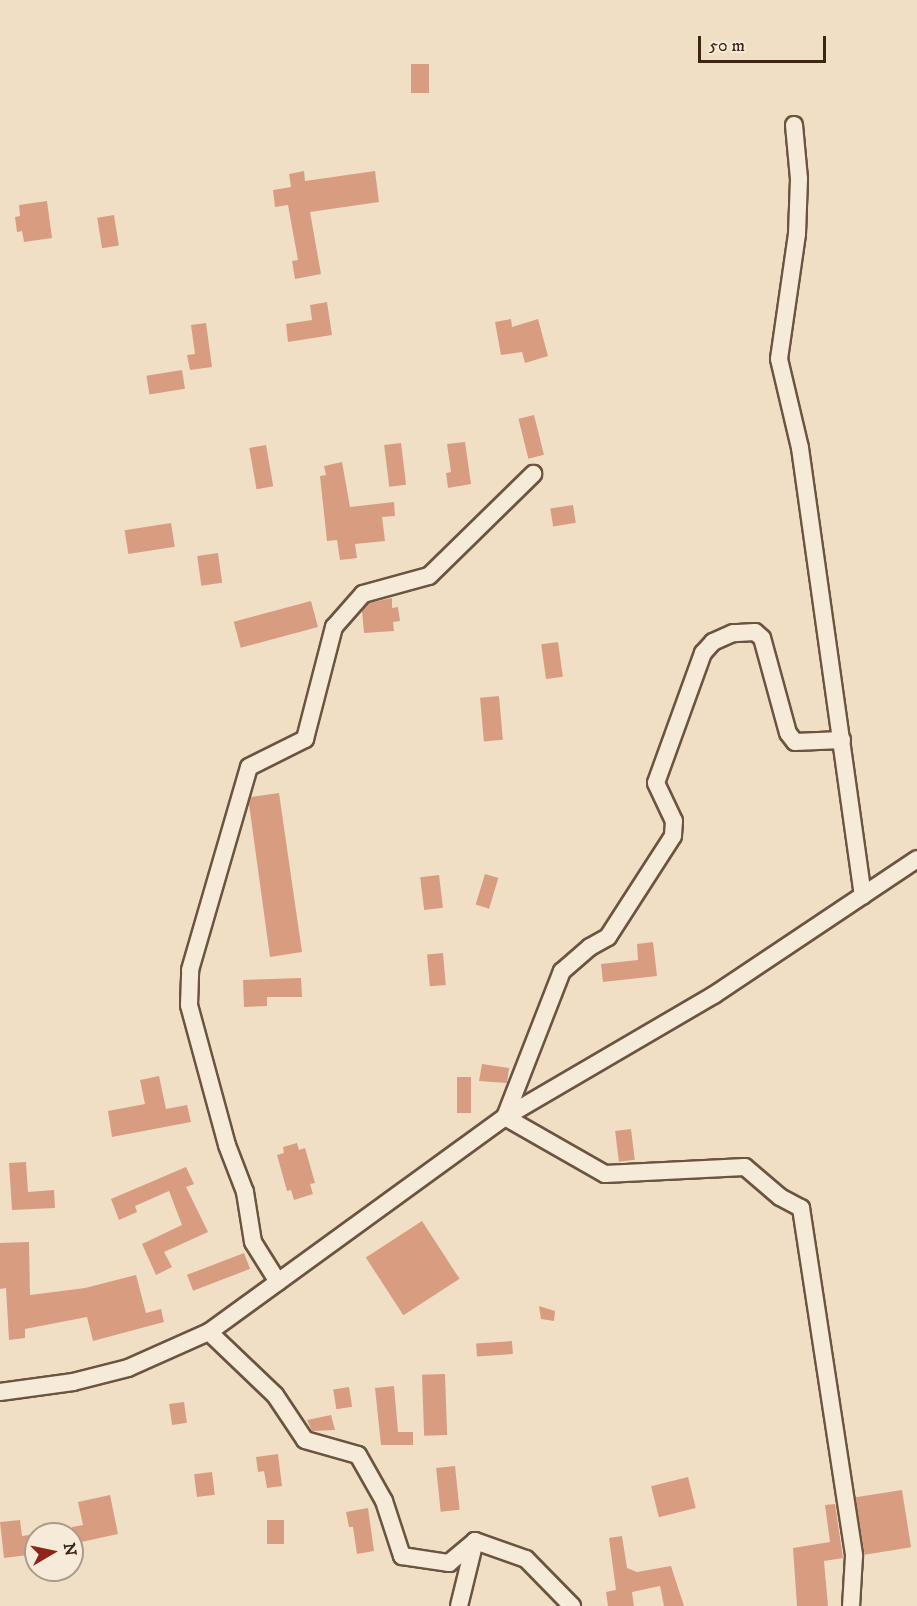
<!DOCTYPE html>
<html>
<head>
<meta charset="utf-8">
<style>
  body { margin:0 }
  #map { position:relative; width:917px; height:1606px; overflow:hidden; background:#f1dfc5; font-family:"IM FELL DW Pica",serif }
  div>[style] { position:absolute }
  .building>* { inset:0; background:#d89d81; transform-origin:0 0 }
  .roads { filter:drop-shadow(2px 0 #6b5440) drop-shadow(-2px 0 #6b5440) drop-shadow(0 2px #6b5440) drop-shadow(0 -2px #6b5440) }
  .minor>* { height:16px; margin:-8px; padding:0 8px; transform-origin:8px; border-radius:8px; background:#f6ead9 }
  span { translate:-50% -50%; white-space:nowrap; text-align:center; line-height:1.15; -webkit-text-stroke:4.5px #f6ead9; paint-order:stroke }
  .north { position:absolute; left:24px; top:1522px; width:60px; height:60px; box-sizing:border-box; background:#f6ead9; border:2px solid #ac9b8a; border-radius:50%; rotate:81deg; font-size:16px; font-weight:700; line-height:24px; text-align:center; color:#3e2513 }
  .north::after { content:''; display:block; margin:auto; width:21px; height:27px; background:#8f2418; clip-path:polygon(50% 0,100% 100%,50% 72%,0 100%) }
  .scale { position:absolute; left:698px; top:36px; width:128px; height:27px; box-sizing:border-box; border:3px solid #3e2513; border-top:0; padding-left:8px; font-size:18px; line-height:21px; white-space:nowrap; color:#3e2513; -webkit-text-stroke:4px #f6ead9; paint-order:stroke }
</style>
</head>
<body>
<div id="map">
  <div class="building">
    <i style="left:411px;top:64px;width:18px;height:29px"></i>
    <i style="clip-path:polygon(304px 171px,305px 181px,375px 171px,379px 202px,310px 212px,321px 274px,295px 279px,292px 261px,298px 260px,288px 205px,275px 207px,273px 190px,291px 187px,289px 174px)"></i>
    <i style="clip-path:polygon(47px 201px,52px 238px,24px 242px,22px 231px,17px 232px,15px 217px,20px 216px,19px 205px)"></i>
    <i style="left:114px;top:215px;width:31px;height:17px;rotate:81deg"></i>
    <i style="clip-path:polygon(327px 302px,332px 335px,288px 342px,286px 324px,312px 320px,310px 305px)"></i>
    <i style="clip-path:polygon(511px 319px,512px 327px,538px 319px,548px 356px,525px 363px,522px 352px,501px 355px,495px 322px)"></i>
    <i style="clip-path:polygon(206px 323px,212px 367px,190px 370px,187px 355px,195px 354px,191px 325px)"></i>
    <i style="left:182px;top:370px;width:19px;height:36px;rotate:81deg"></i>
    <i style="left:534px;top:415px;width:41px;height:16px;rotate:76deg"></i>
    <i style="clip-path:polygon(465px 442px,471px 484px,448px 488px,446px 473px,451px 472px,447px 444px)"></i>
    <i style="left:401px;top:443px;width:42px;height:17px;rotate:83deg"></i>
    <i style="left:266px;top:445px;width:42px;height:17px;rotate:80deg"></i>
    <i style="clip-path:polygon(342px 462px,350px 507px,394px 502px,395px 516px,382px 517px,385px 541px,355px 544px,357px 558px,340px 560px,337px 540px,327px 541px,320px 476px,326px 475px,324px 466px)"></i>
    <i style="left:573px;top:505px;width:18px;height:23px;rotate:81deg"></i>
    <i style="left:171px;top:523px;width:24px;height:47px;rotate:81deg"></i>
    <i style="left:218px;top:553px;width:30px;height:21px;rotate:82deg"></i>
    <i style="clip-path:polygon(392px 598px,392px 608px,398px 607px,400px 621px,393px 622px,394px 631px,364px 633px,362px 611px,369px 603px)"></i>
    <i style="left:311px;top:601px;width:27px;height:80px;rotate:75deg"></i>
    <i style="left:558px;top:642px;width:35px;height:17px;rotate:82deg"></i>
    <i style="left:499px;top:696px;width:44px;height:19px;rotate:85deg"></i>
    <i style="clip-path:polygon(279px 793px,302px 952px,270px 957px,249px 804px,251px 797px)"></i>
    <i style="left:485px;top:874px;width:14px;height:32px;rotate:17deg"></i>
    <i style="left:439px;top:875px;width:33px;height:19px;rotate:83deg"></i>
    <i style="clip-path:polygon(653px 942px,657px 976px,603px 982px,601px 964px,638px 960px,637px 944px)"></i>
    <i style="left:443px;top:953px;width:32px;height:16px;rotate:85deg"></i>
    <i style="clip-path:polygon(301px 978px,302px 997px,267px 997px,267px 1006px,244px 1007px,243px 980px)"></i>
    <i style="clip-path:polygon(482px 1064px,509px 1068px,507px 1083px,479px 1081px)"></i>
    <i style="clip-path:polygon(159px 1076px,166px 1109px,187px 1105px,191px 1122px,112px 1137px,108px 1111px,145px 1104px,140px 1080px)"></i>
    <i style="left:471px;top:1077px;width:36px;height:14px;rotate:90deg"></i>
    <i style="left:631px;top:1129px;width:31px;height:16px;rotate:83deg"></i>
    <i style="clip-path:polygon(297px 1143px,299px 1150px,305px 1148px,315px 1183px,310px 1184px,313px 1194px,294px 1200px,291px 1190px,287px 1191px,277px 1155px,284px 1153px,283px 1147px)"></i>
    <i style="clip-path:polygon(26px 1162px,28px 1192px,54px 1190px,55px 1208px,12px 1210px,9px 1163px)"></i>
    <i style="clip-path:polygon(186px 1167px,194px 1184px,186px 1187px,208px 1232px,164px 1252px,172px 1267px,156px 1275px,142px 1244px,182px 1225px,169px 1191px,135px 1206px,137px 1212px,119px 1220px,111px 1199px)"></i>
    <i style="left:422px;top:1221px;width:69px;height:67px;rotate:57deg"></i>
    <i style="clip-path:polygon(29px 1242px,30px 1295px,85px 1288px,136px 1275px,146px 1313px,161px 1309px,164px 1322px,93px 1341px,87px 1317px,25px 1329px,25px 1338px,9px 1340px,6px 1288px,0 1289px,0 1243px)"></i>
    <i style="left:244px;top:1253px;width:17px;height:61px;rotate:69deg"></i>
    <i style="clip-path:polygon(539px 1306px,555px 1311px,554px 1321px,541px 1319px)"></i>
    <i style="left:512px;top:1341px;width:13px;height:36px;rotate:86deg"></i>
    <i style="left:445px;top:1374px;width:61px;height:23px;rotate:88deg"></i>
    <i style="clip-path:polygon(394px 1386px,398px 1432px,413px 1432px,413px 1445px,381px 1445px,375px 1388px)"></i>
    <i style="left:349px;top:1387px;width:20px;height:16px;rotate:81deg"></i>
    <i style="left:184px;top:1402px;width:21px;height:15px;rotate:82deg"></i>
    <i style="clip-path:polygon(331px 1415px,335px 1430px,312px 1431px,307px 1420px)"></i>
    <i style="clip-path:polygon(278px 1454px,282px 1486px,267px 1488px,264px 1471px,258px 1472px,256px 1457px)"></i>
    <i style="left:455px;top:1466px;width:44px;height:19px;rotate:84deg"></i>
    <i style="left:212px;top:1472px;width:23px;height:18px;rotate:83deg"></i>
    <i style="left:688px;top:1477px;width:32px;height:38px;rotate:76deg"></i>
    <i style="left:902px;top:1490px;width:58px;height:47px;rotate:81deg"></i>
    <i style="clip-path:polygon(110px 1495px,118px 1534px,72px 1544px,72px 1527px,83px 1525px,78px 1502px)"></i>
    <i style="clip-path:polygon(835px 1504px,843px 1558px,824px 1561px,828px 1606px,797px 1606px,793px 1548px,830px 1542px,825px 1505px)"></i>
    <i style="clip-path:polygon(368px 1508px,374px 1551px,357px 1554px,353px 1527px,349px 1527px,346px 1512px)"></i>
    <i style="clip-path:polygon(20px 1520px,22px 1536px,36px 1534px,36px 1554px,4px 1558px,0 1522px)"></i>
    <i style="left:284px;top:1520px;width:24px;height:17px;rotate:90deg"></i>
    <i style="clip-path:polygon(622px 1536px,627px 1568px,637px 1572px,671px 1566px,684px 1606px,664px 1606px,660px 1586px,632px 1592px,634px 1606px,608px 1606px,606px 1592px,616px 1590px,609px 1538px)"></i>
  </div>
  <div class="roads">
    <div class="minor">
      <i style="left:794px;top:125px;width:54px;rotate:84.7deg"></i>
      <i style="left:799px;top:179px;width:55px;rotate:92.1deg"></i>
      <i style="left:797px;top:234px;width:126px;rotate:98.2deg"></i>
      <i style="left:779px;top:359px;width:91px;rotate:76.7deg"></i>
      <i style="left:800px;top:448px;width:452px;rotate:82deg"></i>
      <i style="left:842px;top:740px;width:47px;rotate:177.6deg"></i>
      <i style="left:795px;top:742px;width:11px;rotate:-128deg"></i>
      <i style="left:788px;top:733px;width:98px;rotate:-105.3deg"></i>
      <i style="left:762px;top:638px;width:9px;rotate:-139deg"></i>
      <i style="left:755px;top:632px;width:22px;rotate:177deg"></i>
      <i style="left:733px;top:633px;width:22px;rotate:156deg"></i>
      <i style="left:713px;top:642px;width:15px;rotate:132deg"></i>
      <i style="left:703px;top:653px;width:138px;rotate:109.9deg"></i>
      <i style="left:656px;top:783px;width:42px;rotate:64.7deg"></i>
      <i style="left:674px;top:821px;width:15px;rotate:94deg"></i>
      <i style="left:673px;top:836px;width:120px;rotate:122.8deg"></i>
      <i style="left:608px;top:937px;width:21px;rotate:151deg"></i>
      <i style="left:590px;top:947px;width:37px;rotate:139deg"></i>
      <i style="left:562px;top:971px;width:157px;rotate:111.3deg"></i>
      <i style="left:505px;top:1117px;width:115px;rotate:29.7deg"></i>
      <i style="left:605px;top:1174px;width:140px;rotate:-2.9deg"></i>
      <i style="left:745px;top:1167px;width:46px;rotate:40.6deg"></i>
      <i style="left:780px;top:1197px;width:24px;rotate:28deg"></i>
      <i style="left:801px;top:1208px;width:352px;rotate:81.3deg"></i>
      <i style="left:854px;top:1556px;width:50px;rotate:93.4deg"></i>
      <i style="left:278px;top:1282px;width:47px;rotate:-122deg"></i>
      <i style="left:253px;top:1242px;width:51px;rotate:-99.1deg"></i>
      <i style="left:245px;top:1192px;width:50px;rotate:-111deg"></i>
      <i style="left:227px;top:1145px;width:145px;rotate:-105.2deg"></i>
      <i style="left:189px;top:1005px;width:35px;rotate:-88deg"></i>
      <i style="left:190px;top:970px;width:211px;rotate:-73.8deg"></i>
      <i style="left:249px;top:767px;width:63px;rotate:-26.6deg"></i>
      <i style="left:305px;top:739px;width:116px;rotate:-75.5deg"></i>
      <i style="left:334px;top:627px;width:44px;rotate:-48.7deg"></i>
      <i style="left:363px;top:594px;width:68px;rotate:-15.3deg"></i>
      <i style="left:429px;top:576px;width:146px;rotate:-44.4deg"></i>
      <i style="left:209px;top:1332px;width:91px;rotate:43.7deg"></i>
      <i style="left:275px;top:1395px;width:54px;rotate:56.3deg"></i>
      <i style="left:305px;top:1440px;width:55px;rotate:15.8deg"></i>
      <i style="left:358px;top:1455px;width:53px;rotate:60.5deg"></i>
      <i style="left:384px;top:1501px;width:58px;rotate:71.9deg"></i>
      <i style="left:402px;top:1556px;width:48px;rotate:8.5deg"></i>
      <i style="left:449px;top:1563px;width:34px;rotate:-40deg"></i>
      <i style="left:0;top:1392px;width:74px;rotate:-7.8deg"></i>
      <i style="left:73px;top:1382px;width:57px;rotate:-14.3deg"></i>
      <i style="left:128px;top:1368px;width:89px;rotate:-24deg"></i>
      <i style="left:209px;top:1332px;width:366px;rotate:-36deg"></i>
      <i style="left:505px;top:1117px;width:242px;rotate:-30.3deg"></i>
      <i style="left:714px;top:995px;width:244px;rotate:-33.8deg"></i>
      <i style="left:475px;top:1541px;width:54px;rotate:19.4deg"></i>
      <i style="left:526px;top:1559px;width:66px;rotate:45.6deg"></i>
      <i style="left:459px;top:1606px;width:67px;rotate:-76.2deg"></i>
    </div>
  </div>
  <div class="north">N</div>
  <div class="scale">50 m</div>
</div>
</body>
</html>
